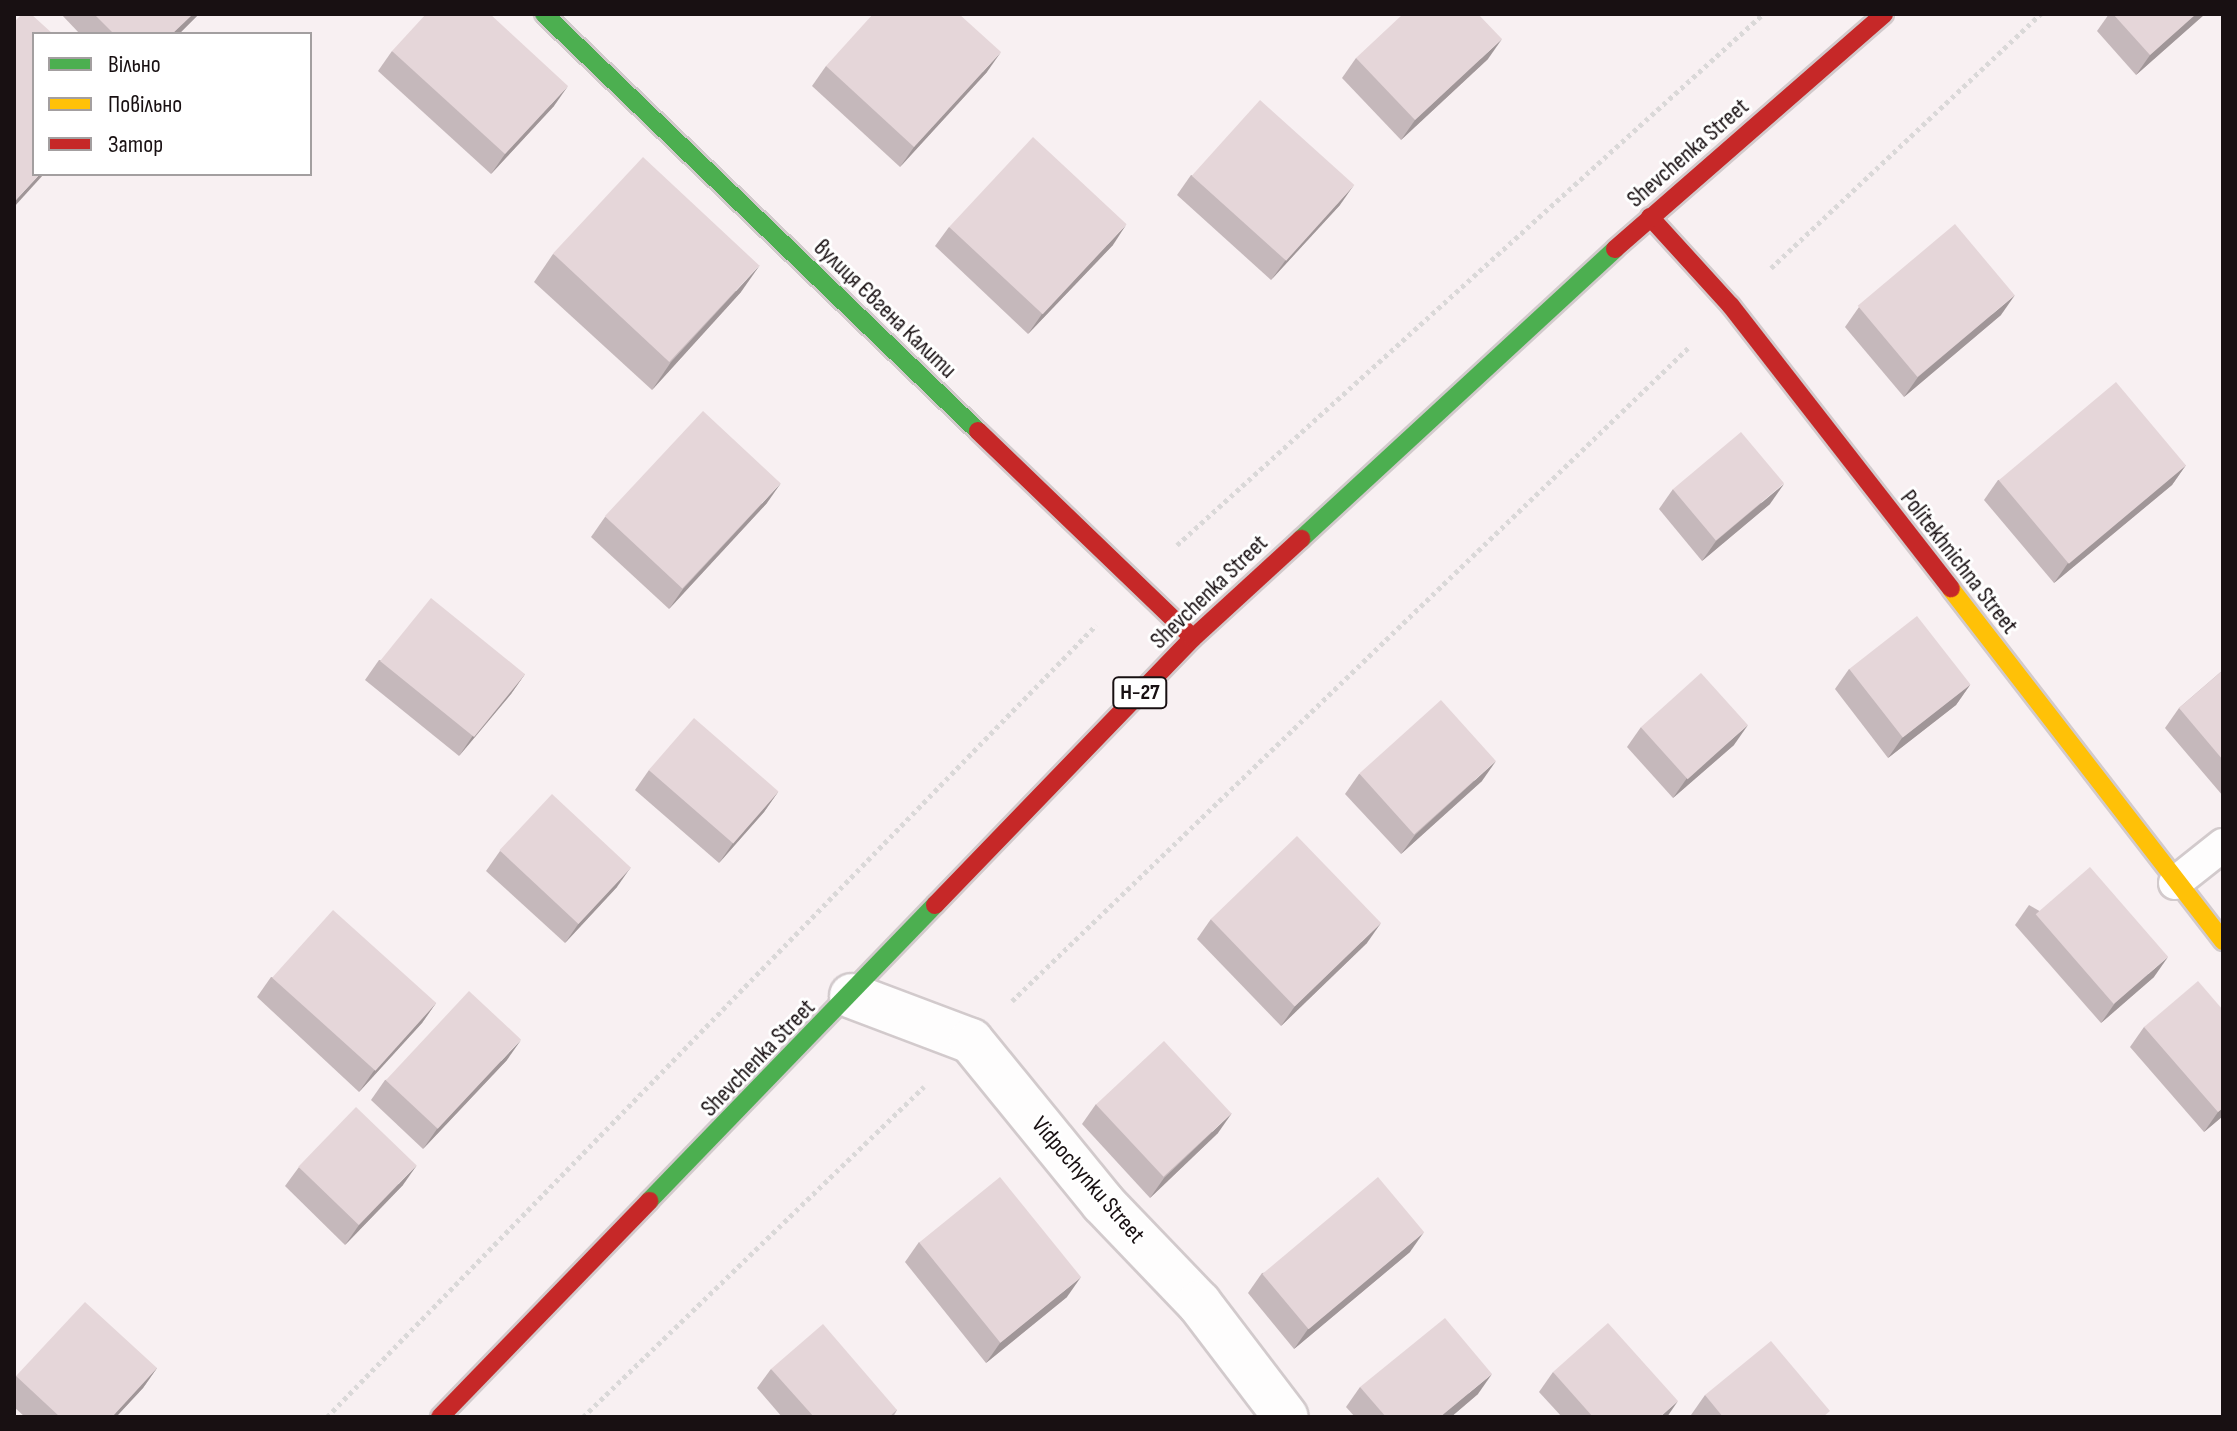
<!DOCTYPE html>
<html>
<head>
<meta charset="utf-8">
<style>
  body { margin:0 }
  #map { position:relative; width:2237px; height:1431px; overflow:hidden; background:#f8f0f2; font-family:"Sofia Sans Condensed",sans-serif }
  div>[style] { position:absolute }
  .path>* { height:5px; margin-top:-2.5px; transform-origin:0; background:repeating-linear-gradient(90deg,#dad8d8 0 4px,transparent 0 8px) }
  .roads { filter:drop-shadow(2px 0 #d2cacc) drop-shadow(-2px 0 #d2cacc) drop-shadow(0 2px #d2cacc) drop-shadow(0 -2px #d2cacc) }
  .lane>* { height:32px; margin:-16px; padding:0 16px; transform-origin:16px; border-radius:16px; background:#fefdfd }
  .street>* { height:44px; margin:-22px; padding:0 22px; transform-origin:22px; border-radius:22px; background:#fefdfd }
  .fast>* { height:18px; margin:-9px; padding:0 9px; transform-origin:9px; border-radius:9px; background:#4caf50 }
  .slow>* { height:18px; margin:-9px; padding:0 9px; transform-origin:9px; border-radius:9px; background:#ffc107 }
  .jam>* { height:18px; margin:-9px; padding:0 9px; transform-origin:9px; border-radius:9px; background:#c62828 }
  .wall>* { inset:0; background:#c5b8bb }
  .shaded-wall>* { inset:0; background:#a09698 }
  .building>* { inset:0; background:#e5d6d9; transform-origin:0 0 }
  span { translate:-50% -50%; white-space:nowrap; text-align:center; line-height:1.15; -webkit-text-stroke:6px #fff; paint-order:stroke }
  .shield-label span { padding:2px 6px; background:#fff; border:2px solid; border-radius:6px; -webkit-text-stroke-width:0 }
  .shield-label { font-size:22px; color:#181012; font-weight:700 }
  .street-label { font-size:24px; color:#181012 }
  .frame { position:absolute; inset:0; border:16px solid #181012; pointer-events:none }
  .legend { position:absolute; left:32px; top:32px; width:280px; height:144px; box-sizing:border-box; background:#fff; border:2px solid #a39fa0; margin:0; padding:10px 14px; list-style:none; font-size:24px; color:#181012 }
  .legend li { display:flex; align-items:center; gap:16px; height:40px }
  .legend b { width:40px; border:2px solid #a39fa0 }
</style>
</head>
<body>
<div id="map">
  <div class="path">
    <i style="left:1771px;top:268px;width:371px;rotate:-43.3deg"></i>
    <i style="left:1177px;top:545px;width:791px;rotate:-42.18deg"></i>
    <i style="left:1012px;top:1001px;width:941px;rotate:-44.01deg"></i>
    <i style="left:327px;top:1417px;width:1104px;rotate:-45.84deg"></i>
    <i style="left:583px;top:1417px;width:475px;rotate:-44.1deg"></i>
  </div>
  <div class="roads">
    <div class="lane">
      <i style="left:2175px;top:883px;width:61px;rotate:-38.4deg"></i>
    </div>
    <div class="street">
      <i style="left:852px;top:996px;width:127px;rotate:20.7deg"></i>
      <i style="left:971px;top:1041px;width:209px;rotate:50.8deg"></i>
      <i style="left:1103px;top:1203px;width:139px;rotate:46.2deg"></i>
      <i style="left:1199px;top:1303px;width:143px;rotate:52.7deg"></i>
    </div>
    <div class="fast">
      <i style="left:544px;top:14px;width:602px;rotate:43.86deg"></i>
      <i style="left:1301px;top:539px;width:427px;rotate:-42.7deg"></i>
      <i style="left:649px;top:1201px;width:412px;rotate:-46deg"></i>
    </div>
    <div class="slow">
      <i style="left:1951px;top:589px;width:445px;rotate:52.3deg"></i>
    </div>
    <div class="jam">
      <i style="left:1650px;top:217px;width:120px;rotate:47.7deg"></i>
      <i style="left:1731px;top:306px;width:358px;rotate:52.1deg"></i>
      <i style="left:1615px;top:249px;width:357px;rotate:-41.1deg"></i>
      <i style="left:978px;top:431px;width:298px;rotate:43.9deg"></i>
      <i style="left:935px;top:905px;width:371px;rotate:-46deg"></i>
      <i style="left:1193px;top:638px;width:147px;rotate:-42.5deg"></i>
      <i style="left:440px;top:1417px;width:301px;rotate:-45.9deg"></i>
    </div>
  </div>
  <div class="wall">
    <i style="clip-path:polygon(61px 14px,199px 14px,179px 34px,80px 34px)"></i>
    <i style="clip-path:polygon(2109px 14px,2205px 14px,2136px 75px,2097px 31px)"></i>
    <i style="clip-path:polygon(392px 51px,554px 106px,491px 174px,378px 71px)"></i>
    <i style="clip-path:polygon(1356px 58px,1488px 59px,1401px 140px,1342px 78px)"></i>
    <i style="clip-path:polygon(826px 66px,987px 72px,900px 167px,812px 86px)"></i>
    <i style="clip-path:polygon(1191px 175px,1340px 205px,1271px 280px,1177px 195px)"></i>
    <i style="clip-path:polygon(949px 227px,1113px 245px,1028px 334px,935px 246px)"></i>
    <i style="clip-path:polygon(553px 254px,741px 292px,652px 390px,534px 282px)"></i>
    <i style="clip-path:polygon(1859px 307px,2001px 315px,1904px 397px,1845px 327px)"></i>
    <i style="clip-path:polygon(2186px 465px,2172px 485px,2054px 583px,1984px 500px,1998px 480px)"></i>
    <i style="clip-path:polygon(1673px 489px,1770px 504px,1702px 561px,1659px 509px)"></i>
    <i style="clip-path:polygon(767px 503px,669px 609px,591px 537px,605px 517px)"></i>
    <i style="clip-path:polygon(379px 660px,525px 674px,511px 694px,459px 756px,365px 680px)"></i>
    <i style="clip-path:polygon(1849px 669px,1970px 685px,1956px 705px,1888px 758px,1835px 689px)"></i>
    <i style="clip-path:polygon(2223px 670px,2223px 796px,2165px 728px,2179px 708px)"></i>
    <i style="clip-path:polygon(1641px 727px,1734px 745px,1673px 798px,1627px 747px)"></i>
    <i style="clip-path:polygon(649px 770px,778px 792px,764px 812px,719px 863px,635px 790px)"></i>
    <i style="clip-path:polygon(1359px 774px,1482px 781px,1401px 854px,1345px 794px)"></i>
    <i style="clip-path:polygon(500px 851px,617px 887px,565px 943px,486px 871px)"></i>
    <i style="clip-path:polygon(2029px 905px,2154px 977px,2101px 1023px,2015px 925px)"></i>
    <i style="clip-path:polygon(1211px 919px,1367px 943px,1281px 1026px,1197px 939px)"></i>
    <i style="clip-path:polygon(271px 977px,436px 1003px,422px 1023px,359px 1092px,257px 997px)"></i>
    <i style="clip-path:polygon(2223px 1010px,2223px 1116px,2204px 1132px,2130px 1047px,2144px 1027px)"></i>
    <i style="clip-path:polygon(507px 1060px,423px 1149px,371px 1100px,385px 1080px)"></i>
    <i style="clip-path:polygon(1096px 1104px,1218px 1133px,1150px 1198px,1082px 1124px)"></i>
    <i style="clip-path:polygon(299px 1167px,403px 1185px,345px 1245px,285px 1186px)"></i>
    <i style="clip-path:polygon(919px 1242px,1067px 1297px,986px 1363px,905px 1262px)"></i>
    <i style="clip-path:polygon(1410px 1252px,1294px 1349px,1248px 1293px,1262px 1273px)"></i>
    <i style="clip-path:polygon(157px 1368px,143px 1388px,116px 1417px,25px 1417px,14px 1407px,14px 1379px,16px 1376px)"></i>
    <i style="clip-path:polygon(771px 1369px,897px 1410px,893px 1417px,782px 1417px,757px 1388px)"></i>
    <i style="clip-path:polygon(1553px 1372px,1667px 1417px,1562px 1417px,1539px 1392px)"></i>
    <i style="clip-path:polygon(1360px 1387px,1478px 1394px,1451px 1417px,1355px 1417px,1346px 1407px)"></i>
    <i style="clip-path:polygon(1705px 1395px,1826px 1417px,1692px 1417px,1691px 1415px)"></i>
  </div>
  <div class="shaded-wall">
    <i style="clip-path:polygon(193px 14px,199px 14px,179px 34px,172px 34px)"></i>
    <i style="clip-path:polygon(2196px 14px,2205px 14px,2136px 75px,2150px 55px)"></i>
    <i style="clip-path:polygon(1502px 39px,1488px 59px,1401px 140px,1415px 120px)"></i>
    <i style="clip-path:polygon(1001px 52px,987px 72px,900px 167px,914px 147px)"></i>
    <i style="clip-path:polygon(568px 86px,554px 106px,491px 174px,505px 154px)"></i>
    <i style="clip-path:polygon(40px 174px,44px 174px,14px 207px,14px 202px)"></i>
    <i style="clip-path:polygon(1354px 185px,1340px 205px,1271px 280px,1285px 261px)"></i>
    <i style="clip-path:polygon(1126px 225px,1113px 245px,1028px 334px,1042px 314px)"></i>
    <i style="clip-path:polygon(760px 265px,741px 292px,652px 390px,671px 362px)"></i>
    <i style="clip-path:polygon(2015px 295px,2001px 315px,1904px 397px,1918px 377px)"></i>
    <i style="clip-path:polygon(2186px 465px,2172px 485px,2054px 583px,2068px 563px)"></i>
    <i style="clip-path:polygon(781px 483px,767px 503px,669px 609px,683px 589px)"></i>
    <i style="clip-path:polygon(1784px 484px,1770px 504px,1702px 561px,1716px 541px)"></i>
    <i style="clip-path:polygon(525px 674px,511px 694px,459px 756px,472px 737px)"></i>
    <i style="clip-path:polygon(1970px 685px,1956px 705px,1888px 758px,1902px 738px)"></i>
    <i style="clip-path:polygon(1748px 725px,1734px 745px,1673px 798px,1687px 778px)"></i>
    <i style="clip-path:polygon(1496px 761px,1482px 781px,1401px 854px,1415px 835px)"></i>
    <i style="clip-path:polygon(778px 792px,764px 812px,719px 863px,733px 843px)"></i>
    <i style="clip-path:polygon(631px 867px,617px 887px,565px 943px,579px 923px)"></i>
    <i style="clip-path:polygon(1381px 923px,1367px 943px,1281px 1026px,1295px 1006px)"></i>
    <i style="clip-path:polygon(2168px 957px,2154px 977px,2101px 1023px,2115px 1003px)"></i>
    <i style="clip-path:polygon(436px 1003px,422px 1023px,359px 1092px,373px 1072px)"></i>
    <i style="clip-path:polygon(521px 1040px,507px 1060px,423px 1149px,437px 1129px)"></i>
    <i style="clip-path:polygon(2223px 1108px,2223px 1116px,2204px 1132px,2218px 1112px)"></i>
    <i style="clip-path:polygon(1232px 1113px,1218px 1133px,1150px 1198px,1164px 1178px)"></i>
    <i style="clip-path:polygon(417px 1165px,403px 1185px,345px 1245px,359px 1225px)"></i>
    <i style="clip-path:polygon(1424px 1232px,1410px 1252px,1294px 1349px,1308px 1329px)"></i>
    <i style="clip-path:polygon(1081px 1277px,1067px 1297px,986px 1363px,1000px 1343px)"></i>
    <i style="clip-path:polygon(157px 1368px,143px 1388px,116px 1417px,112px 1417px)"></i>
    <i style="clip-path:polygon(1492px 1374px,1478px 1394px,1451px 1417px,1440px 1417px)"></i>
    <i style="clip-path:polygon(1678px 1401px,1667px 1417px,1660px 1417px)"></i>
  </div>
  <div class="building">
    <i style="clip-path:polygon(22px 14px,31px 14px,53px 34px,34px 34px,34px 174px,40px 174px,14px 202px,14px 22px)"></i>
    <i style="clip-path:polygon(94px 14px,193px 14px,172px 34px,114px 34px)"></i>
    <i style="clip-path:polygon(426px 14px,490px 14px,568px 86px,505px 154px,392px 51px)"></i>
    <i style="clip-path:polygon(873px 14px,959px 14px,1001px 52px,914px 147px,826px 66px)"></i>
    <i style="clip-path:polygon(1403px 14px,1478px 14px,1502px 39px,1415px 120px,1356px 58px)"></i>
    <i style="clip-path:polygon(2113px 14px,2196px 14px,2150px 55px)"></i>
    <i style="left:1260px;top:100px;width:127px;height:102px;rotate:42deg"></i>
    <i style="left:1033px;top:137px;width:128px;height:123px;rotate:43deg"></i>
    <i style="left:643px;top:157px;width:159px;height:132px;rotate:43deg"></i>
    <i style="left:1955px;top:224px;width:93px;height:127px;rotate:50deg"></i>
    <i style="left:2116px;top:382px;width:109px;height:153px;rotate:50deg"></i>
    <i style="left:703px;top:411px;width:106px;height:144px;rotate:43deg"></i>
    <i style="left:1741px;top:432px;width:67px;height:89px;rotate:50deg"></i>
    <i style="left:431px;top:598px;width:121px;height:81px;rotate:39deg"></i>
    <i style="left:1917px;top:616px;width:87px;height:86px;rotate:52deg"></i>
    <i style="clip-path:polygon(2223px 670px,2223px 760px,2179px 708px)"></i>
    <i style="left:1701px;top:673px;width:70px;height:81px;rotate:48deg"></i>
    <i style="left:1441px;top:700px;width:82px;height:110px;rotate:48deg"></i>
    <i style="left:694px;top:718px;width:112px;height:69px;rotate:41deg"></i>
    <i style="left:552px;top:794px;width:108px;height:77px;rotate:43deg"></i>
    <i style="left:1297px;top:836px;width:121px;height:120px;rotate:46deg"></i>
    <i style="left:2090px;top:867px;width:119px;height:72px;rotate:49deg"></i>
    <i style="left:333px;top:910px;width:139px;height:91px;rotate:42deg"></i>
    <i style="clip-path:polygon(2198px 981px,2223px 1010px,2223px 1108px,2218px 1112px,2144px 1027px)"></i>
    <i style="left:469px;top:991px;width:71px;height:122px;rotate:43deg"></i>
    <i style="left:1164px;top:1041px;width:99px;height:93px;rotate:47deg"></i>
    <i style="left:356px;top:1107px;width:84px;height:83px;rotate:44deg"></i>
    <i style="left:1000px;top:1177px;width:129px;height:104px;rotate:51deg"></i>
    <i style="left:1378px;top:1177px;width:72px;height:151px;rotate:50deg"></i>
    <i style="clip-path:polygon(85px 1302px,157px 1368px,112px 1417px,60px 1417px,16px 1376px)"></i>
    <i style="clip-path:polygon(1445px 1318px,1492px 1374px,1440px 1417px,1386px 1417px,1360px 1387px)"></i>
    <i style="clip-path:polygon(1608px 1323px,1678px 1401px,1660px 1417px,1593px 1417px,1553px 1372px)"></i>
    <i style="clip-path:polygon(823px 1324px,897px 1410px,889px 1417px,814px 1417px,771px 1369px)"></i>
    <i style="clip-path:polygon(1771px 1341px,1830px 1411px,1823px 1417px,1723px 1417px,1705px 1395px)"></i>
  </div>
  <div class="shield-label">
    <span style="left:1140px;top:693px">Н-27</span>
  </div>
  <div class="street-label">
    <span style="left:1688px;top:153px;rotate:-41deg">Shevchenka Street</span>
    <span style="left:885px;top:309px;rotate:44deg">вулиця Євгена Калити</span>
    <span style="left:1959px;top:562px;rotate:52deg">Politekhnichna Street</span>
    <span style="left:1209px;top:592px;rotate:-44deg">Shevchenka Street</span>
    <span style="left:758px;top:1058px;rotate:-46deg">Shevchenka Street</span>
    <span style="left:1088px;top:1180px;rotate:49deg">Vidpochynku Street</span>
  </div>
  <div class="frame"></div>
  <ul class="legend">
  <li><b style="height:10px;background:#4caf50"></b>Вільно</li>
  <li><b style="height:10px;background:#ffc107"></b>Повільно</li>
  <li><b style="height:10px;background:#c62828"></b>Затор</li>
  </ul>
</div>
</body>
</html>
